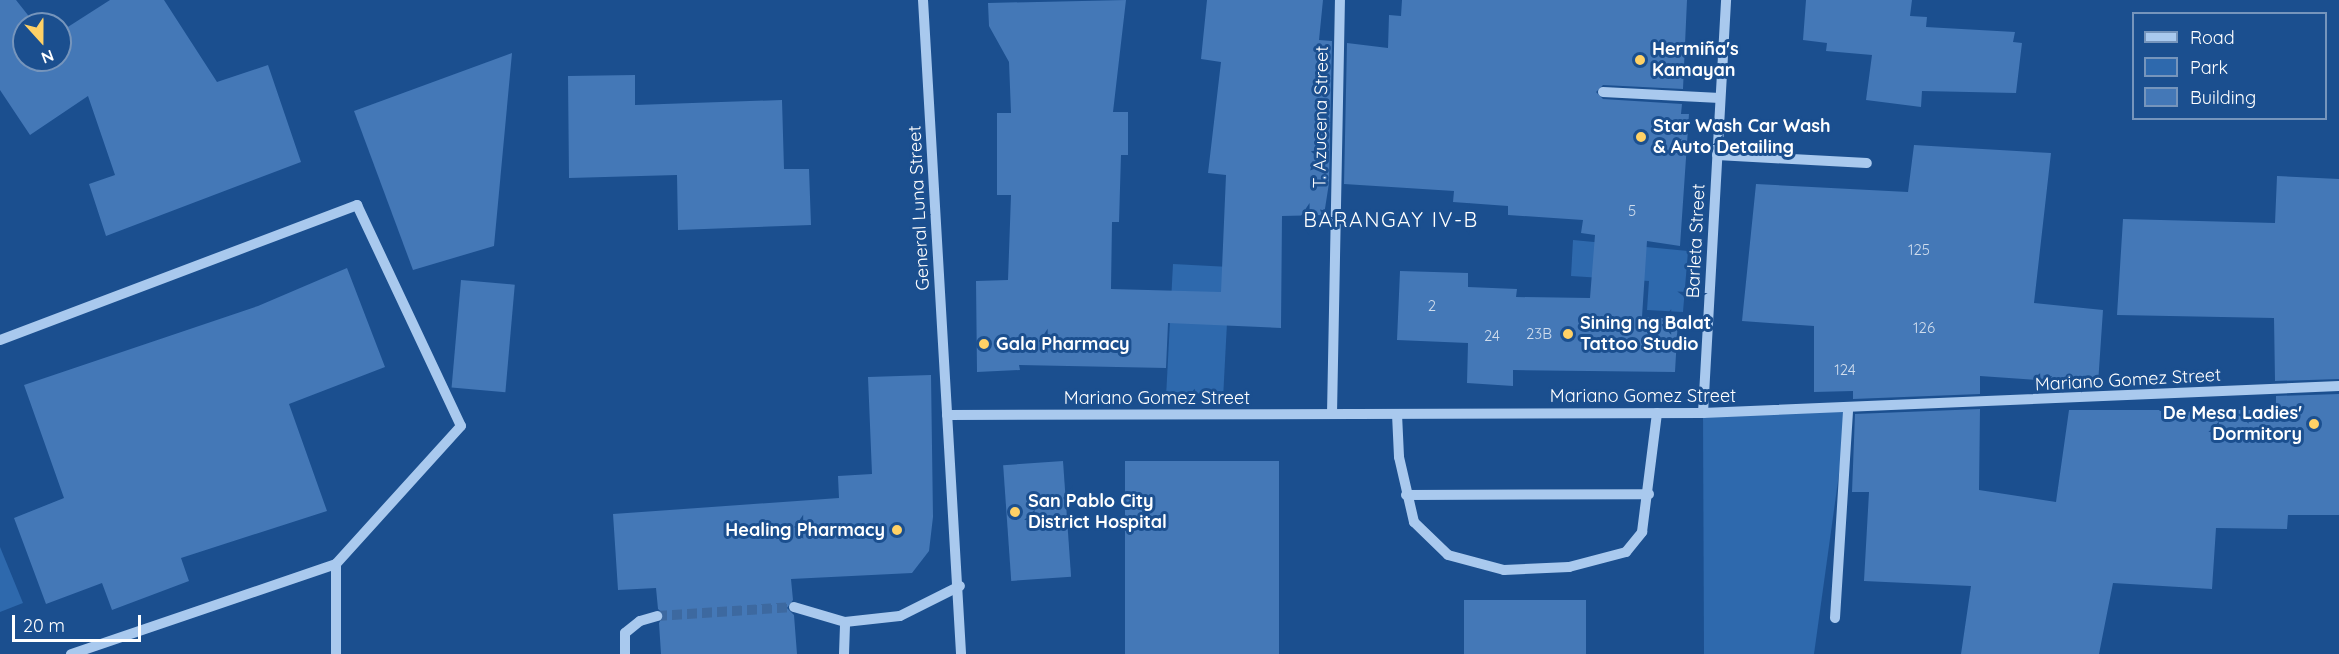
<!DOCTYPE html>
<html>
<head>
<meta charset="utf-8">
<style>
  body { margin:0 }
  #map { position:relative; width:2339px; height:654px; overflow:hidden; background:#1b4f8f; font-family:Quicksand,sans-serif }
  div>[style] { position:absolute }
  .green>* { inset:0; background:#2e69ad; transform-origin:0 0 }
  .building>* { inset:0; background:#4478b7; transform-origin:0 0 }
  .minor-tunnel>* { height:10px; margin-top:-5px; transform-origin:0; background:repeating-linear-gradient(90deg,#3d69a0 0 10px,transparent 0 15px) }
  .minor>* { height:10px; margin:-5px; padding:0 5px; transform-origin:5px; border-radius:5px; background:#a9c9ee }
  .dots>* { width:16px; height:16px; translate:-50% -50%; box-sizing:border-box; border:3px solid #1b4f8f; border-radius:50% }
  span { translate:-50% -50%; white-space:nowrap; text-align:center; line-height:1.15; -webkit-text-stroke:6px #1b4f8f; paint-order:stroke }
  .number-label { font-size:15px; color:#d0dded }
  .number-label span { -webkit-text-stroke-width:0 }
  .poi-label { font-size:18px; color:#fff; font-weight:700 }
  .left { translate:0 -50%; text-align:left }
  .right { translate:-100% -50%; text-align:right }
  .street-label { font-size:18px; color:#fff }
  .quarter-label { font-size:21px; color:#fff; letter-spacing:1.5px }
  .legend { position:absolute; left:2132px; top:12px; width:195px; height:108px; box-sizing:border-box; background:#1b4f8f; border:2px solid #7695bc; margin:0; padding:8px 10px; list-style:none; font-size:18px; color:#fff }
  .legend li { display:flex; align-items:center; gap:12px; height:30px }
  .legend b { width:30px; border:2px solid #7695bc }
  .north { position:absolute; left:12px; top:12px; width:60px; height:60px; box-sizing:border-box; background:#1b4f8f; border:2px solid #7695bc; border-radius:50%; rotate:159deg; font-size:16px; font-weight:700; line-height:24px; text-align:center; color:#fff }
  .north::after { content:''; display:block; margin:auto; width:21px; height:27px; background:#ffd166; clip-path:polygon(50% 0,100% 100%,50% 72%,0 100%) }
  .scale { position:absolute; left:12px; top:615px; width:129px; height:27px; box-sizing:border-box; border:3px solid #fff; border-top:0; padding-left:8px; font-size:18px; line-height:21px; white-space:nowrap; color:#fff; -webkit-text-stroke:4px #1b4f8f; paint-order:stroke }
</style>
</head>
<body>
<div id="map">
  <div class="green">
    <i style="clip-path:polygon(1573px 240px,1688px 251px,1683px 312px,1647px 310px,1649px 281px,1571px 276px)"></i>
    <i style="left:1173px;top:264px;width:57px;height:128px;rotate:3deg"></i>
    <i style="clip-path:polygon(1848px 409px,1814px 654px,1704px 654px,1703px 413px)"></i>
    <i style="clip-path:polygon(0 547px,23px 603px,0 612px)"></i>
  </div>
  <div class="building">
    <i style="clip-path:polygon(0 0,16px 0,35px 24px,24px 24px,24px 60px,60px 60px,60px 32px,110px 0,164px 0,217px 82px,268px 65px,301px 162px,106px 236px,89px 184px,115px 175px,88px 96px,30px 135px,0 90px)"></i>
    <i style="clip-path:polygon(1126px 0,1113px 112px,1128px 112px,1128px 155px,1121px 155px,1119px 222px,1112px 222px,1111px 289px,1221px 292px,1226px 175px,1208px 173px,1221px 62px,1201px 59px,1207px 0,1323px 0,1319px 40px,1332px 41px,1329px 183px,1324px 215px,1282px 216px,1281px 328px,1168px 323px,1166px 368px,1019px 365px,1020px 370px,977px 372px,976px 281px,1008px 280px,1011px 195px,997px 195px,997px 113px,1011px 113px,1009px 62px,989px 26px,988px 3px)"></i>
    <i style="clip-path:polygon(1402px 0,1687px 0,1683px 89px,1603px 85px,1596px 92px,1603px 99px,1682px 104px,1681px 114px,1689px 114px,1680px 246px,1647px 241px,1642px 317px,1678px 319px,1675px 372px,1513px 370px,1513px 386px,1467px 383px,1468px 343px,1397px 340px,1400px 271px,1468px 273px,1468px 287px,1517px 289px,1516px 297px,1590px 298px,1595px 235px,1581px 233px,1583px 220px,1508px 215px,1508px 206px,1453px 202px,1454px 191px,1344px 184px,1347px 43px,1388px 48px,1389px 15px,1401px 16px)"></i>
    <i style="clip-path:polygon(1806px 0,1912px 0,1910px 16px,1927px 17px,1926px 27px,2015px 32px,2013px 42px,2022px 43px,2016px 93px,1922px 91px,1921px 107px,1866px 100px,1872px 55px,1826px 51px,1827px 43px,1803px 40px)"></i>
    <i style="clip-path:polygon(512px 53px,494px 246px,413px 270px,354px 111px)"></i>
    <i style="clip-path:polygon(635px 75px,635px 105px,782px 100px,784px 169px,809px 169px,811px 225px,678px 230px,677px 175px,569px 178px,568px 76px)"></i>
    <i style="clip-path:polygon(1914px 145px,2051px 153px,2034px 303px,2103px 310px,2098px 384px,1980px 376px,1980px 394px,1853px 399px,1853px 391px,1814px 392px,1814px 326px,1742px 321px,1756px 184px,1908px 192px)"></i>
    <i style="clip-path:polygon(2277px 176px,2339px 179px,2339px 379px,2275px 381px,2274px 318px,2117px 315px,2123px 219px,2275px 223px)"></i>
    <i style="clip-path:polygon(347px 268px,385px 367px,289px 404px,327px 511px,181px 558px,189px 581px,112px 610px,102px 583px,46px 604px,14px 518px,64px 498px,24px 385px,258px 306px)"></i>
    <i style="left:461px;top:280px;width:54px;height:108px;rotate:5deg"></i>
    <i style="clip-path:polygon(931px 375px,933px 517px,929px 551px,912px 573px,791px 579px,793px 600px,787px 608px,794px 615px,797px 654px,661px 654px,659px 623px,664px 614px,658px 609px,656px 588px,618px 590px,613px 514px,839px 498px,838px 476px,872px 474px,868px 377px)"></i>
    <i style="clip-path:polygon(2339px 394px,2339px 515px,2288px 515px,2287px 529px,2216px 528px,2212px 589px,2113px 583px,2099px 654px,1961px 654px,1971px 586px,1864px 581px,1869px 492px,1852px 492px,1855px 414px,1980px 409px,1979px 490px,2056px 502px,2069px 410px,2276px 410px,2276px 396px)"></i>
    <i style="left:1063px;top:461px;width:116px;height:60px;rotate:86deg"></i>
    <i style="left:1125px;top:461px;width:154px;height:193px"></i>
    <i style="left:1586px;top:600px;width:54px;height:122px;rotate:90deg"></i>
  </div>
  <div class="minor-tunnel">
    <i style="left:657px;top:616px;width:137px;rotate:-3.8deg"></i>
  </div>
  <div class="minor">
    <i style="left:923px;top:0;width:655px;rotate:86.67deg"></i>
    <i style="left:1603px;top:92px;width:117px;rotate:2.9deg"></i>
    <i style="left:1717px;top:155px;width:150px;rotate:3.1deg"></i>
    <i style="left:0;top:340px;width:382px;rotate:-20.7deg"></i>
    <i style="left:357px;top:205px;width:244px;rotate:64.8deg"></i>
    <i style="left:461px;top:426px;width:186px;rotate:132.2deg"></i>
    <i style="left:336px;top:564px;width:280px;rotate:161.2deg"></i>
    <i style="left:1703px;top:413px;width:414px;rotate:-86.8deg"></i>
    <i style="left:1332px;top:414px;width:414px;rotate:-88.9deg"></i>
    <i style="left:1397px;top:414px;width:43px;rotate:87.3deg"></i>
    <i style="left:1399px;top:457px;width:67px;rotate:77deg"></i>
    <i style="left:1414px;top:522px;width:47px;rotate:44.1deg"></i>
    <i style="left:1448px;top:555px;width:58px;rotate:15deg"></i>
    <i style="left:1504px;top:570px;width:65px;rotate:-2.6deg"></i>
    <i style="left:1569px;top:567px;width:59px;rotate:-14.7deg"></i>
    <i style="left:1626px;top:552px;width:26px;rotate:-51deg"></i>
    <i style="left:1642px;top:532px;width:120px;rotate:-82.8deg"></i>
    <i style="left:947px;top:415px;width:756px;rotate:-0.15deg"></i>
    <i style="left:1703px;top:413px;width:637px;rotate:-2.43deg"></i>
    <i style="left:1406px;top:495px;width:243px;rotate:-0.2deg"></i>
    <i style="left:336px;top:564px;width:90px;rotate:90deg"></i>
    <i style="left:794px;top:607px;width:53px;rotate:16.4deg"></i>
    <i style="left:1835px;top:618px;width:209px;rotate:-86.4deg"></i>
    <i style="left:625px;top:654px;width:21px;rotate:-90deg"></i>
    <i style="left:625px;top:633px;width:19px;rotate:-39deg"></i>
    <i style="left:640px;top:621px;width:18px;rotate:-16deg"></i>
    <i style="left:844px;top:654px;width:32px;rotate:-88deg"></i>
    <i style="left:845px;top:622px;width:55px;rotate:-6.2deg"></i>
    <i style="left:900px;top:616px;width:67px;rotate:-26.6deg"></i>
  </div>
  <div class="dots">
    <i style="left:1640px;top:60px;background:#ffd166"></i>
    <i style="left:1641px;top:137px;background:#ffd166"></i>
    <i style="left:1568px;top:334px;background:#ffd166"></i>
    <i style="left:984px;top:344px;background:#ffd166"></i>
    <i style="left:2314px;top:424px;background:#ffd166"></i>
    <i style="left:1015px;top:512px;background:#ffd166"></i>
    <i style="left:897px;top:530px;background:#ffd166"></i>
  </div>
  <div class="number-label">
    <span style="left:1632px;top:211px">5</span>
    <span style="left:1919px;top:250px">125</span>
    <span style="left:1432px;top:306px">2</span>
    <span style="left:1924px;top:328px">126</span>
    <span style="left:1539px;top:334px">23B</span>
    <span style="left:1492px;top:336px">24</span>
    <span style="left:1845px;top:370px">124</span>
  </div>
  <div class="poi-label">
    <span class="left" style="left:1652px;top:60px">Hermiña's<br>Kamayan</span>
    <span class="left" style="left:1653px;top:137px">Star Wash Car Wash<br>&amp; Auto Detailing</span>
    <span class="left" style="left:1580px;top:334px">Sining ng Balat<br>Tattoo Studio</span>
    <span class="left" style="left:996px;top:344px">Gala Pharmacy</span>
    <span class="right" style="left:2302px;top:424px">De Mesa Ladies'<br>Dormitory</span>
    <span class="left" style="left:1028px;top:512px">San Pablo City<br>District Hospital</span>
    <span class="right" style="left:885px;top:530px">Healing Pharmacy</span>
  </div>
  <div class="street-label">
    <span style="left:1321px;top:117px;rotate:-89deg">T. Azucena Street</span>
    <span style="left:919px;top:208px;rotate:-93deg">General Luna Street</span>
    <span style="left:1696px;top:241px;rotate:-87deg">Barleta Street</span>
    <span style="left:2128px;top:380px;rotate:-3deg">Mariano Gomez Street</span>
    <span style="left:1643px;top:396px">Mariano Gomez Street</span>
    <span style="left:1157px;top:398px">Mariano Gomez Street</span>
  </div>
  <div class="quarter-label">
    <span style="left:1391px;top:219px">BARANGAY IV-B</span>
  </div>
  <ul class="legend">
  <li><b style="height:8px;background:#a9c9ee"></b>Road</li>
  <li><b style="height:16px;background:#2e69ad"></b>Park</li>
  <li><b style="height:16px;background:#4478b7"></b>Building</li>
  </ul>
  <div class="north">N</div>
  <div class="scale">20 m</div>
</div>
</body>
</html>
